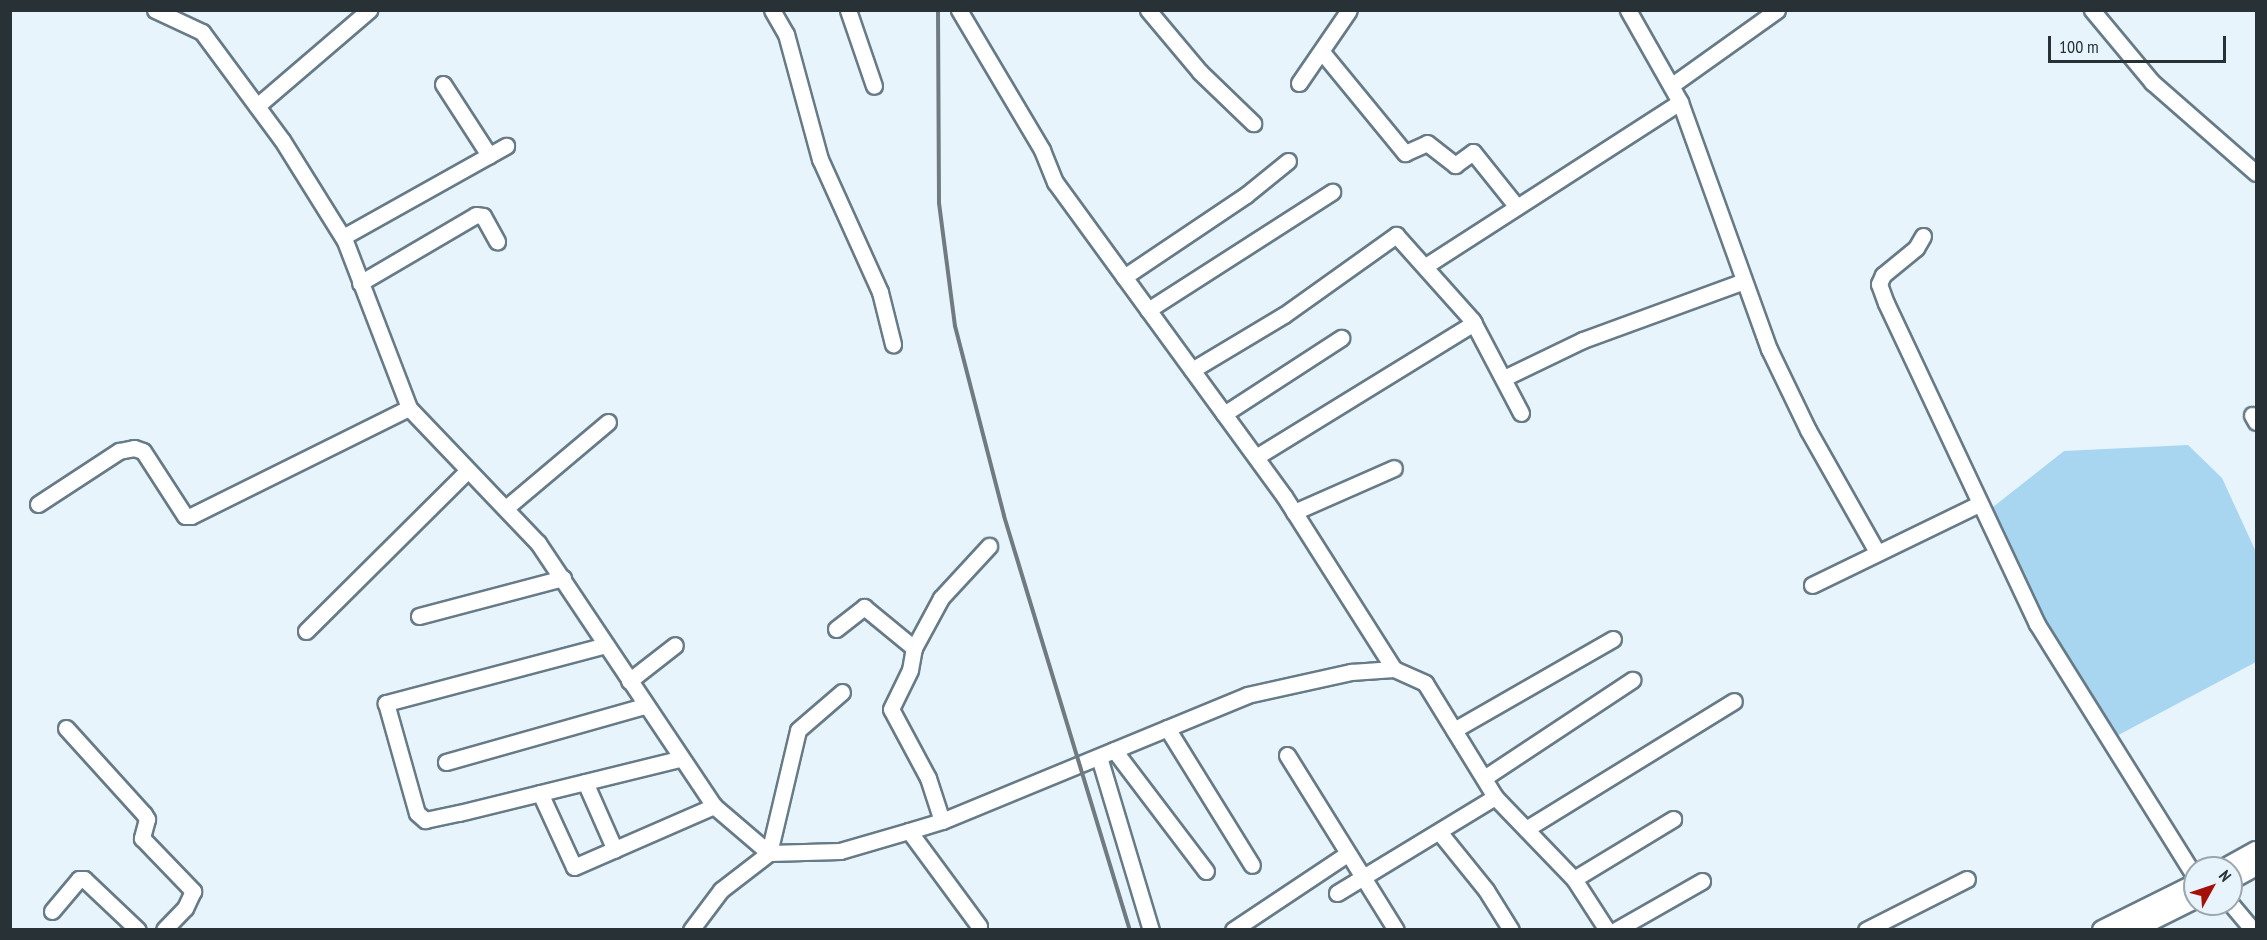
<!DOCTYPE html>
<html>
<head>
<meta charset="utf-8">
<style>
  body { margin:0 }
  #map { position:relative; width:2267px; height:940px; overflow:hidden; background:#e7f4fc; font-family:"PT Sans Narrow",sans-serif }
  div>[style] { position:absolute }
  .green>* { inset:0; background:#a8d5f0 }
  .roads { filter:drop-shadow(2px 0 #677b87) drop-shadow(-2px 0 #677b87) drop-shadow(0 2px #677b87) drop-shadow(0 -2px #677b87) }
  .minor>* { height:15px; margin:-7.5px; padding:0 7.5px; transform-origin:7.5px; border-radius:7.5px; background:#fff }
  .major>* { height:18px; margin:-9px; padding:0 9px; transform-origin:9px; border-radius:9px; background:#fff }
  .rail>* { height:4px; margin:-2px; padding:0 2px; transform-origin:2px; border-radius:2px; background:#707a80 }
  span { translate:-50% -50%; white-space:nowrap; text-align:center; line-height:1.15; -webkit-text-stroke:6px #e7f4fc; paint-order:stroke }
  .frame { position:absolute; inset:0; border:12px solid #283136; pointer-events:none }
  .north { position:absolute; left:2183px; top:856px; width:60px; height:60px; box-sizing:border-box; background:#e7f4fc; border:2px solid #9ba6ad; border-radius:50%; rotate:50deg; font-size:16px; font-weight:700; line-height:24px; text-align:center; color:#283136 }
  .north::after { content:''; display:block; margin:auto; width:21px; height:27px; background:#a51109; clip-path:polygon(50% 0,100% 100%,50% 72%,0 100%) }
  .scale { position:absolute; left:2048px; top:36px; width:178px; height:27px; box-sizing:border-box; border:3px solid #283136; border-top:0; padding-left:8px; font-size:18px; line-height:21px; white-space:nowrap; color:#283136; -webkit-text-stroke:4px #e7f4fc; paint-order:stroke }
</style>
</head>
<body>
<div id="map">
  <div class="green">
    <i style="clip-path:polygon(2188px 445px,2222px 478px,2256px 552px,2256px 662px,2109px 740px,1984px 514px,2064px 451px)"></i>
  </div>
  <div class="roads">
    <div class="minor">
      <i style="left:155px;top:10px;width:52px;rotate:25.1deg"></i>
      <i style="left:202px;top:32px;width:134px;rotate:53.5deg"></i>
      <i style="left:282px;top:140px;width:119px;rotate:58deg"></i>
      <i style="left:345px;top:241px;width:179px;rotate:69deg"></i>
      <i style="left:409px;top:408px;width:187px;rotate:46.3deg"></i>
      <i style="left:538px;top:543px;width:316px;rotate:56.2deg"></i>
      <i style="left:714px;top:806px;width:72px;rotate:40.5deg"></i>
      <i style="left:769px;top:853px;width:71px;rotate:-1.6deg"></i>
      <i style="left:840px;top:851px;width:72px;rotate:-16.2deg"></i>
      <i style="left:909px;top:831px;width:34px;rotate:-17deg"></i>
      <i style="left:942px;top:821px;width:330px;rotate:-22.4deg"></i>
      <i style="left:1247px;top:695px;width:107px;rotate:-12.5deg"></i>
      <i style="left:1351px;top:672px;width:43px;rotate:-4deg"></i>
      <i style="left:772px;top:10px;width:28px;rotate:60deg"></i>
      <i style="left:786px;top:34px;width:130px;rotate:74.8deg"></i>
      <i style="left:820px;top:159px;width:146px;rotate:65.7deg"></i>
      <i style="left:880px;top:292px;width:54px;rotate:76deg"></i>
      <i style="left:848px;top:10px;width:80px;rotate:71.1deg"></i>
      <i style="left:959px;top:10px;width:163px;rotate:59.3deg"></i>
      <i style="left:1042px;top:150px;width:35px;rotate:68deg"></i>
      <i style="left:1055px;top:182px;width:389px;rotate:53.9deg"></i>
      <i style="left:1284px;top:496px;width:205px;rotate:57.6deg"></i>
      <i style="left:1394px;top:669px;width:34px;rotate:24deg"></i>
      <i style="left:1425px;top:683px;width:134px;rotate:58.4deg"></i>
      <i style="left:1495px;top:797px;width:114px;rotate:46.1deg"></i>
      <i style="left:1574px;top:879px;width:61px;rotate:57.1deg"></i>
      <i style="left:1148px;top:10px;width:81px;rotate:50deg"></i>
      <i style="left:1200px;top:72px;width:74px;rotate:43.9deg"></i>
      <i style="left:1628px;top:10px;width:106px;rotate:60.5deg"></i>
      <i style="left:1680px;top:102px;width:263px;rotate:70.2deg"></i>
      <i style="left:1769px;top:349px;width:90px;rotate:64.3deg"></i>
      <i style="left:1808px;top:430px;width:140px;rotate:60.5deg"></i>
      <i style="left:2092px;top:10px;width:94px;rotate:50.2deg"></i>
      <i style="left:2152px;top:82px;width:138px;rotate:41.2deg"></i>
      <i style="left:1322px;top:52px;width:131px;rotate:50.6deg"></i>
      <i style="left:1405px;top:153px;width:24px;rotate:-24deg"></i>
      <i style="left:1427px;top:143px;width:36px;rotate:38deg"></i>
      <i style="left:1455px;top:165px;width:22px;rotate:-36deg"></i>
      <i style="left:1473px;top:152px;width:70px;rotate:51.3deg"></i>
      <i style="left:1299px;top:83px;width:88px;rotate:-55.6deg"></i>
      <i style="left:443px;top:84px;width:85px;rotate:57.1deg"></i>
      <i style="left:1672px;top:85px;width:129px;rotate:-35.5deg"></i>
      <i style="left:257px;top:106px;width:148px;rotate:-40.6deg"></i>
      <i style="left:1923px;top:236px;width:14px;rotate:120deg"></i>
      <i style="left:1916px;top:248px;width:43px;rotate:140.7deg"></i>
      <i style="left:1883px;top:275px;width:10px;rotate:114deg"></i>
      <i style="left:1879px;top:284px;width:20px;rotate:70deg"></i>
      <i style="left:1886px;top:303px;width:355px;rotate:64.8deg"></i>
      <i style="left:2037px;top:624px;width:298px;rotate:58deg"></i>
      <i style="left:343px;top:237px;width:187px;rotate:-29.2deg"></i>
      <i style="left:1427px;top:265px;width:301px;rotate:-32.8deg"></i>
      <i style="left:1124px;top:277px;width:147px;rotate:-33.9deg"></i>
      <i style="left:1246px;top:195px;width:54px;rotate:-39deg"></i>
      <i style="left:360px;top:283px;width:134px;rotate:-30.4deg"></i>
      <i style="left:476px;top:215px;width:7px;rotate:8deg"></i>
      <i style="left:483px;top:216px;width:29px;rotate:61deg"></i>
      <i style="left:1148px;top:310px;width:219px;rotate:-32.7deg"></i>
      <i style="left:1192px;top:370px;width:107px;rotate:-30.9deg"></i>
      <i style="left:1284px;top:315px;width:138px;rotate:-35.5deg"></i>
      <i style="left:1396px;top:235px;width:114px;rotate:48.2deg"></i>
      <i style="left:1472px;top:320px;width:105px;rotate:62.2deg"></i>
      <i style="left:1504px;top:378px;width:88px;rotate:-25.7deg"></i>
      <i style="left:1583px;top:340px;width:171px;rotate:-20.1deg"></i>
      <i style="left:1224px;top:414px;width:140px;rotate:-33deg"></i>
      <i style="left:2252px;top:415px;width:8px;rotate:60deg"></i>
      <i style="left:1256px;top:457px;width:256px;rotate:-31.6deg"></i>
      <i style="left:38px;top:504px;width:97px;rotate:-33.2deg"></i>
      <i style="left:119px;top:451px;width:15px;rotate:-11deg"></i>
      <i style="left:134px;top:448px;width:9px;rotate:18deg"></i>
      <i style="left:143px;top:451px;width:77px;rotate:57.1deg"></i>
      <i style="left:185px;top:516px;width:6px"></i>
      <i style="left:191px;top:516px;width:243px;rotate:-26.4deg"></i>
      <i style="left:507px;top:507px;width:132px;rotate:-40.1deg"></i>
      <i style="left:1294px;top:512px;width:109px;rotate:-23.7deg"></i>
      <i style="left:1812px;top:585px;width:186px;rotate:-25.9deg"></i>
      <i style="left:419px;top:616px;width:149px;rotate:-14.8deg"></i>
      <i style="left:836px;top:629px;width:36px;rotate:-38deg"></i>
      <i style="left:864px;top:607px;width:65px;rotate:39.4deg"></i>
      <i style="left:306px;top:631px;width:227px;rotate:-44.8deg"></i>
      <i style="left:606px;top:645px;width:228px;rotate:165.2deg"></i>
      <i style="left:386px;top:703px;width:114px;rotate:74.3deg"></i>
      <i style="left:417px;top:813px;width:11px;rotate:41deg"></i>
      <i style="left:425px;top:820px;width:35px;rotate:-12deg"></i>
      <i style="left:459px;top:813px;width:227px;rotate:-13.8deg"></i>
      <i style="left:629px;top:681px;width:58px;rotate:-38deg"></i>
      <i style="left:66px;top:728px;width:116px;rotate:47.8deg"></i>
      <i style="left:144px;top:814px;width:6px;rotate:59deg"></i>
      <i style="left:147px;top:819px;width:20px;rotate:105deg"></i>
      <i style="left:142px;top:838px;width:74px;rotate:46.1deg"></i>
      <i style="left:193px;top:891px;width:19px;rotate:115deg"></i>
      <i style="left:185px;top:908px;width:30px;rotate:134deg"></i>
      <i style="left:1167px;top:728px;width:161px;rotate:58.2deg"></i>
      <i style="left:1454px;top:730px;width:183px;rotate:-29.8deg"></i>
      <i style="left:1114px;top:750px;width:152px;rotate:52.8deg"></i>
      <i style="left:1287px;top:755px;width:206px;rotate:58.1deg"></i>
      <i style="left:1099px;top:757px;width:181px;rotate:73.3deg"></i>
      <i style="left:446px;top:762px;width:206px;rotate:-15.8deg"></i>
      <i style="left:1484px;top:778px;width:178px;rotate:-33.5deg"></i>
      <i style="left:585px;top:782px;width:74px;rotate:66.2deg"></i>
      <i style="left:540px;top:793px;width:81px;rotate:65.3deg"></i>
      <i style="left:574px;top:867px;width:153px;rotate:-23.5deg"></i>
      <i style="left:942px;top:821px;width:45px;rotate:-108deg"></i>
      <i style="left:928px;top:778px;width:78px;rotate:-118.2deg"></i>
      <i style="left:891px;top:709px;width:43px;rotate:-64deg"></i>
      <i style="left:910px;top:670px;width:22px;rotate:-80deg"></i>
      <i style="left:914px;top:648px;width:57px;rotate:-61.6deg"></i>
      <i style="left:941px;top:598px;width:71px;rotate:-47.3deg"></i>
      <i style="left:1526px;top:829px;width:244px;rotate:-31.6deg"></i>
      <i style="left:909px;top:831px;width:118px;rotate:53.6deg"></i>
      <i style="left:1440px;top:833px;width:73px;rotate:51.1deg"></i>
      <i style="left:1486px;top:890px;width:47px;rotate:58deg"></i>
      <i style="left:1574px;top:879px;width:116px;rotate:-31.2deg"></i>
      <i style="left:1337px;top:893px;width:185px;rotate:-31.3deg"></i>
      <i style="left:2231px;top:904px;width:34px;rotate:50deg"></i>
      <i style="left:52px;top:911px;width:42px;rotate:-49.8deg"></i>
      <i style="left:79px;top:879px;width:5px"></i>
      <i style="left:84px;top:879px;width:74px;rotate:43.4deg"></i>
      <i style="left:691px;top:930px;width:50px;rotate:-53.1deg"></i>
      <i style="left:721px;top:890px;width:61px;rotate:-37.6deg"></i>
      <i style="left:769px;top:853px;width:126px;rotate:-76.7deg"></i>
      <i style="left:798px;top:730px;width:58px;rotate:-40.8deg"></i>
      <i style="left:1233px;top:930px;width:137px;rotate:-33.7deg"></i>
      <i style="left:1616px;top:930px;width:99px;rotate:-29.7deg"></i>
      <i style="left:1866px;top:930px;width:113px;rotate:-26.8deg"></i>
    </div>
    <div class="major">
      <i style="left:2225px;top:868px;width:35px;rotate:-29deg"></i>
      <i style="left:2231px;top:880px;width:29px;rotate:-29deg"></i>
      <i style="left:2102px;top:930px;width:104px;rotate:-26.3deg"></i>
      <i style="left:2133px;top:930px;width:69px;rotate:-26.6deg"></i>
    </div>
  </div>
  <div class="rail">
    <i style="left:938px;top:10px;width:193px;rotate:89.7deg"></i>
    <i style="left:939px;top:203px;width:124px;rotate:82.6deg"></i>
    <i style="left:955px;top:326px;width:196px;rotate:75.5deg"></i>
    <i style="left:1004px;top:516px;width:433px;rotate:73.1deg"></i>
  </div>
  <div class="frame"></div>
  <div class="north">N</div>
  <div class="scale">100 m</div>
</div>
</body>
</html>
